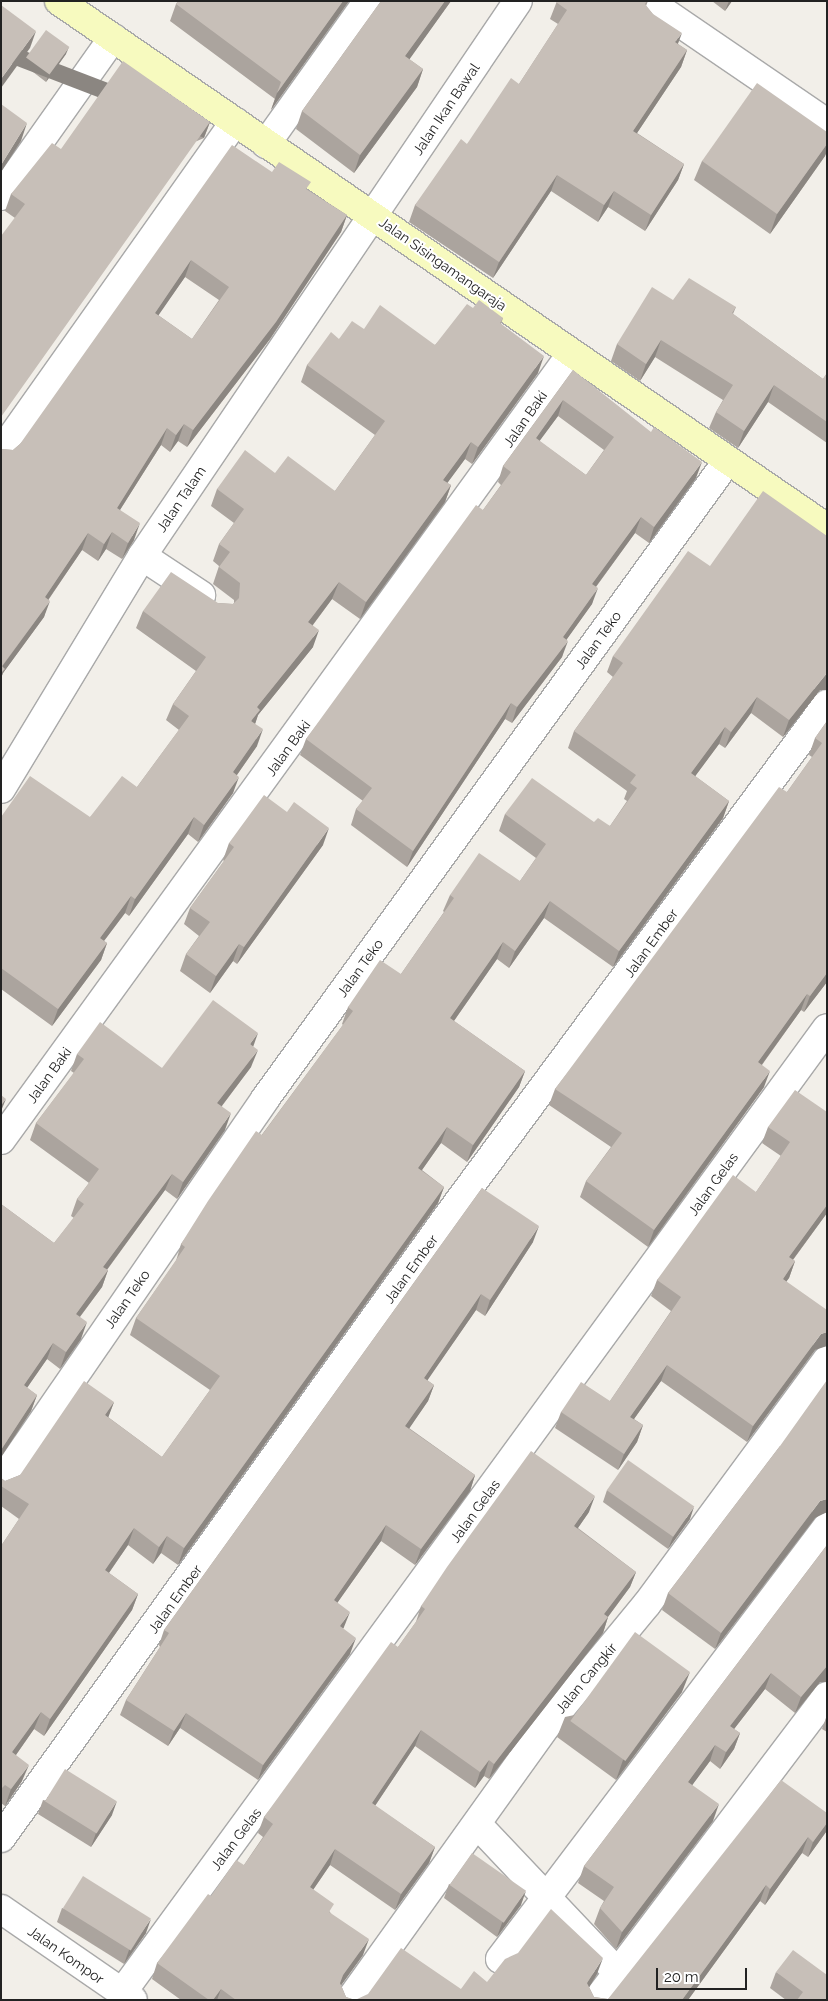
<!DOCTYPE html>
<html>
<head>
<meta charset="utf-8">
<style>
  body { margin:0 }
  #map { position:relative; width:828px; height:2001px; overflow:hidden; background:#f2efe9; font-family:Raleway,sans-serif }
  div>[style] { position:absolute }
  .roads { filter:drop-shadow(1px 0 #a9a9a9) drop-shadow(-1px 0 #a9a9a9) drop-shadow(0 1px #a9a9a9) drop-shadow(0 -1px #a9a9a9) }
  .street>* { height:28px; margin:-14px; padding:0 14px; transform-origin:14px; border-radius:14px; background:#fff }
  .secondary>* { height:28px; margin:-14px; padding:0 14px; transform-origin:14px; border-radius:14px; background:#f7fabf }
  .wall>* { inset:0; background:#aba49e }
  .shaded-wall>* { inset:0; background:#8b8681; transform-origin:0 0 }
  .building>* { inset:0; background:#c7bfb8; transform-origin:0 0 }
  span { translate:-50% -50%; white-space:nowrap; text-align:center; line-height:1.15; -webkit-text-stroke:4px #fff; paint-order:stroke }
  .street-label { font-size:14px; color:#222 }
  .frame { position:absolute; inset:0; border:2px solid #222; pointer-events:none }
  .scale { position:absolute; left:656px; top:1968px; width:91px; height:22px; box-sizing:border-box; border:2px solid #222; border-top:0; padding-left:6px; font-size:15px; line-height:18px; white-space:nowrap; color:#222; -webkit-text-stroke:4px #fff; paint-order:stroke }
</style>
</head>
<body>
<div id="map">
  <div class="roads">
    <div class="street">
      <i style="left:648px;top:1px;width:217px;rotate:34.3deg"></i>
      <i style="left:266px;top:144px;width:176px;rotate:-54.5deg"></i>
      <i style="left:1px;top:196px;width:194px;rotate:-54.7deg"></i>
      <i style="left:1px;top:452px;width:405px;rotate:-54.7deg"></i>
      <i style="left:142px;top:556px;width:71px;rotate:33.5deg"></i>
      <i style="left:1px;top:789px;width:272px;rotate:-58.8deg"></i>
      <i style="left:142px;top:556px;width:670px;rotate:-55.88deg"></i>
      <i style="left:1px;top:1140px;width:972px;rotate:-54.04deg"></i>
      <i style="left:1px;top:1482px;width:465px;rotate:-55.4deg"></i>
      <i style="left:265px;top:1099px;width:789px;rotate:-54.07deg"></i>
      <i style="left:477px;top:1824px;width:205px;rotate:46.6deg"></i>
      <i style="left:1px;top:1838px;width:766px;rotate:-54.3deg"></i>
      <i style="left:448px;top:1216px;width:637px;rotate:-53.49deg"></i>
      <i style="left:1px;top:1909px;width:160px;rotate:34.6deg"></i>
      <i style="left:500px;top:1959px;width:542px;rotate:-52.88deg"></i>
      <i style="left:121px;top:1994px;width:1196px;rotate:-53.84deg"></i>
      <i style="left:350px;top:2000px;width:337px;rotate:-54.4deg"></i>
      <i style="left:546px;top:1726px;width:158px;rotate:-50.4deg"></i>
      <i style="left:647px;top:1604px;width:303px;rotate:-53.6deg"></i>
      <i style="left:597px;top:2000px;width:381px;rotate:-52.9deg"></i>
    </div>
    <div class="secondary">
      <i style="left:59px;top:1px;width:931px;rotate:34.46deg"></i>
    </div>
  </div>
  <div class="wall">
    <i style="clip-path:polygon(178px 1px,349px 1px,271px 110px,275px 99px,170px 21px,176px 4px)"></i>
    <i style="clip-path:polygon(381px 1px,451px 1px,409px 59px,423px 69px,417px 87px,354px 173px,296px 129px,302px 111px)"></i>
    <i style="clip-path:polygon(557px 1px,648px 1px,646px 6px,678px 44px,687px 50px,681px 67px,637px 133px,684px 164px,678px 180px,645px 231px,608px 207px,598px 222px,551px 191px,493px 278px,409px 222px,415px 205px,519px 84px,558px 24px,550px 19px)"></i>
    <i style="clip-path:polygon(712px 1px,732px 1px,725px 11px)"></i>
    <i style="clip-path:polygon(66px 54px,46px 82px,24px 65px,26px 58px)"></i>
    <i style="clip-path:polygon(210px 122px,204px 138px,15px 218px,5px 211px,11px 194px,61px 149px)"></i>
    <i style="clip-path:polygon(827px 132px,827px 151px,825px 156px,770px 234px,694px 180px,702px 161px)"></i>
    <i style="clip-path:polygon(evenodd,272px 172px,308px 190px,347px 215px,341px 232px,270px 339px,187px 447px,178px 441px,170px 452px,161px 445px,120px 510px,134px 540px,122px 559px,106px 549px,98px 561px,82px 550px,49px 599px,44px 617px,3px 673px,1px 678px,1px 449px,13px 450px,20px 444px,272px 172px,185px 277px,219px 300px,192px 339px,158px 315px,185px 277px)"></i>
    <i style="clip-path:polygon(673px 300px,736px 307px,733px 314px,823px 379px,827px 373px,827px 443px,768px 402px,738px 448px,709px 428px,716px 412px,723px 400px,655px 357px,640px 381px,611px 361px,617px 344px)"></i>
    <i style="clip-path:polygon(473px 308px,503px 318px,501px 324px,538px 373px,472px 464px,465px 459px,447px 483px,451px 485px,445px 502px,360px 619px,332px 599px,313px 625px,313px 647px,258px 715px,255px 724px,257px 746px,237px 775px,233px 793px,198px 842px,188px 834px,129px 916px,125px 913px,104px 941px,107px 943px,101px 960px,52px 1026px,1px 989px,1px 817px,90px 817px,137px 787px,179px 730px,166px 720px,173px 704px,196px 671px,136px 628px,143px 611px,218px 603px,233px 604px,234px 603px,234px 600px,213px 584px,219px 566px,213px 561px,219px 544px,234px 523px,211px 506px,217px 489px,275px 473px,335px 491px,375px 435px,301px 382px,307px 365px,339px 339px,364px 329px,435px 345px)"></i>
    <i style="clip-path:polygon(evenodd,573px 370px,696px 478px,649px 543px,635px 533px,596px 587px,592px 604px,566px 640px,562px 657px,512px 723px,505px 719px,407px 867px,351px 825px,356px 809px,363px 801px,300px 755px,306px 739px,483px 510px,501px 485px,498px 482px,503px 466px,573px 370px,558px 416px,604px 450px,586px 475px,539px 441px,558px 416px)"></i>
    <i style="clip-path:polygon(613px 656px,820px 690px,783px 737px,751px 713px,725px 748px,719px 744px,695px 776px,729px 801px,723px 818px,613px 967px,544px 918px,509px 968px,497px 959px,454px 1021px,525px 1071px,519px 1087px,467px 1162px,441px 1143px,422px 1170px,444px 1187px,438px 1203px,178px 1565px,161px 1553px,153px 1564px,128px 1545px,109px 1573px,138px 1594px,132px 1610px,44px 1736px,34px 1729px,16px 1755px,22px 1781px,5px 1806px,1px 1803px,1px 1546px,19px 1519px,1px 1506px,1px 1478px,5px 1481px,20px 1475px,114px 1402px,108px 1417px,162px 1457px,210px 1390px,130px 1335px,136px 1318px,176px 1261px,181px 1244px,343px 1025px,342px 1024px,348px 1007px,401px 974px,444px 912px,443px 911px,450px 895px,520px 881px,536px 858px,499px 831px,505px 814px,594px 822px,610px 826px,627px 801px,624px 799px,627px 791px,568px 748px,574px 731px,613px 677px,607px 672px)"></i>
    <i style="clip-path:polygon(827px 721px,827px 982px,804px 1012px,801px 1010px,762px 1065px,764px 1087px,648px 1247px,580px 1197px,586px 1181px,611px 1147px,549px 1105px,555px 1089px,787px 792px,812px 757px,809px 755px,815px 738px)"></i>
    <i style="clip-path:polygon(229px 843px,323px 845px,237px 964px,233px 961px,210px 993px,180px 971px,186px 954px,199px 936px,184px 924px,190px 908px,224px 861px,223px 860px)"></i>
    <i style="clip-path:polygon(253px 1047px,251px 1067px,222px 1106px,225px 1130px,177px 1199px,165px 1190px,107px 1270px,108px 1270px,102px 1287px,80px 1317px,81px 1339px,60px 1369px,47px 1359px,27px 1388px,37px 1395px,31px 1411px,1px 1457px,1px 1204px,54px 1243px,74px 1218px,71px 1216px,77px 1199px,89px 1183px,30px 1140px,36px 1123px,74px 1073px,71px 1071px,77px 1054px,162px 1068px)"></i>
    <i style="clip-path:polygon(827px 1112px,827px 1213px,793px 1260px,795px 1261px,789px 1278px,786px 1281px,815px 1350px,747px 1442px,661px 1381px,634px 1419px,643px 1425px,637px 1442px,618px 1470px,555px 1428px,561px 1412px,610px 1401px,671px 1311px,651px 1296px,657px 1280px,756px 1192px,781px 1156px,762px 1143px,768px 1127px)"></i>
    <i style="clip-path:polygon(482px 1188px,533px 1242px,485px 1316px,476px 1310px,427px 1380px,434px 1385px,428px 1401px,409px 1428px,475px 1475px,470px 1491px,415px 1565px,381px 1541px,337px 1603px,344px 1627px,343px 1629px,350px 1654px,258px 1780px,180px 1728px,168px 1746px,120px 1715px,126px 1700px,160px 1647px,159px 1645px,164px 1630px)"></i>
    <i style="clip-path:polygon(780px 1446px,815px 1518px,715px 1649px,662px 1610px,668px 1593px)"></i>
    <i style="clip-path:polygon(607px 1490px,690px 1519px,668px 1549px,603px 1502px)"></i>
    <i style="clip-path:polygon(589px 1512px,578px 1528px,636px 1572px,630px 1587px,608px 1617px,603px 1633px,489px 1779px,484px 1776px,475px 1788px,415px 1746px,375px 1806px,435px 1847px,429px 1863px,395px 1910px,330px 1865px,313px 1890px,363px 1955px,341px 1985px,346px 1997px,355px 2000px,461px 1989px,487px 1982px,597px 1974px,589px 1987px,594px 1997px,608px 1999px,827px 1813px,827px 1830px,826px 1832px,808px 1857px,802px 1853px,765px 1905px,760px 1901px,688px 2000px,181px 2000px,152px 1979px,157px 1963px,211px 1896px,244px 1865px,263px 1837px,258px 1833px,264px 1817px,398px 1647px,416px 1622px,421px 1606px)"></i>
    <i style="clip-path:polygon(827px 1545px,827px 1682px,820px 1682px,795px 1713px,765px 1689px,734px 1729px,740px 1733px,734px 1749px,720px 1769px,710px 1761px,692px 1785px,713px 1821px,616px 1949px,594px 1924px,600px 1908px,604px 1901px,578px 1883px,584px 1866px)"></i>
    <i style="clip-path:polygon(682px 1692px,616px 1780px,557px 1737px,565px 1717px)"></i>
    <i style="clip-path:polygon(827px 1715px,827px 1732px,822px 1729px)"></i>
    <i style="clip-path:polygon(43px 1800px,112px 1815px,91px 1847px,38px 1814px)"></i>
    <i style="clip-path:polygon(449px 1884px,521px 1905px,497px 1937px,444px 1898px)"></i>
    <i style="clip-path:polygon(62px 1908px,146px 1933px,124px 1964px,57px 1922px)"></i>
    <i style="clip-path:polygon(776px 1972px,827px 2000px,786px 2000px,770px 1988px)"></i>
  </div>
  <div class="shaded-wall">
    <i style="clip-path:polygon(343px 1px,349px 1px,271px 110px,277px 93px)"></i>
    <i style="clip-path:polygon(445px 1px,451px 1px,399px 74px,405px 56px)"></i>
    <i style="clip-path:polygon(729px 1px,732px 1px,725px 11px)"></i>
    <i style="clip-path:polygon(36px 31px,30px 48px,1px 88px,1px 79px)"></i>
    <i style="clip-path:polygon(682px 33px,676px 49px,675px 42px)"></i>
    <i style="clip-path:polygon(69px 47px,66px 54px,46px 82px,49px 74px)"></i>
    <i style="clip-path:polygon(687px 50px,681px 67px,627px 148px,633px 131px)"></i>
    <i style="clip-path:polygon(423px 69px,417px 87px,354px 173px,360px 155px)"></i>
    <i style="left:210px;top:122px;width:17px;height:362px;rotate:111deg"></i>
    <i style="clip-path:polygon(27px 123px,21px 141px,1px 172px,1px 165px)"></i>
    <i style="clip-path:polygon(827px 144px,827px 151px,825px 156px,770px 234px,777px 214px)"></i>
    <i style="clip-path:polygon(684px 164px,678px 180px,645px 231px,651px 215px)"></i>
    <i style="clip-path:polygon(557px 175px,551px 191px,493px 278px,499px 262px)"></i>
    <i style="clip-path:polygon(614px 191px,608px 207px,598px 222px,604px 205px)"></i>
    <i style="clip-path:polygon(347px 215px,341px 232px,270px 339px,187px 447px,193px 430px)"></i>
    <i style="clip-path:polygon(191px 260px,185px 277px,149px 329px,155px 313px)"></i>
    <i style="clip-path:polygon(661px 340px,655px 357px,640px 381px,646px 364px)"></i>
    <i style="clip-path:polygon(544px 356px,538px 373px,472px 464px,478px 447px)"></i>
    <i style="clip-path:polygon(774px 385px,768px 402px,738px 448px,744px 431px)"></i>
    <i style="clip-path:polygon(563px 400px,558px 416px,530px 454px,536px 438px)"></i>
    <i style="clip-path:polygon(184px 424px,178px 441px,170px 452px,176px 435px)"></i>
    <i style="clip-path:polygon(167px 428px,161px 445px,111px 524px,117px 508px)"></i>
    <i style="clip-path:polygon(471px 442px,465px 459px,437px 497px,443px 480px)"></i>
    <i style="clip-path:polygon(702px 462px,696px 478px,649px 543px,654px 527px)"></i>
    <i style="clip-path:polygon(451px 485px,445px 502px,360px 619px,366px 602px)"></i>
    <i style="clip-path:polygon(641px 517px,635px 533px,586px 600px,592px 584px)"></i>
    <i style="clip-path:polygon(140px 523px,134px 540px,122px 559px,128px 543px)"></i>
    <i style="clip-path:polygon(112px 532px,106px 549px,98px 561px,104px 544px)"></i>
    <i style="clip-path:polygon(88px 533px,82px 550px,39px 613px,45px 597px)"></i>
    <i style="clip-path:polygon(339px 582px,332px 599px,302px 639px,308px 622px)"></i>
    <i style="clip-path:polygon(598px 588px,592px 604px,557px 653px,563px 637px)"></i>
    <i style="clip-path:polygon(50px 601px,44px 617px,3px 673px,1px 678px,1px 668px)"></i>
    <i style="clip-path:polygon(319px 630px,313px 647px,258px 715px,254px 727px,245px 738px,257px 707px)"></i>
    <i style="clip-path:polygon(568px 641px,562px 657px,512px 723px,517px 707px)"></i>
    <i style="clip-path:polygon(827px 673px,827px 690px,820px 690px,783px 737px,789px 720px)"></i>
    <i style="clip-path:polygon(757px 697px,751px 713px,725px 748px,731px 732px)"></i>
    <i style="clip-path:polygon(511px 703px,505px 719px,407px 867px,413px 851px)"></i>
    <i style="clip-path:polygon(725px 727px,719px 744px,685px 790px,691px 773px)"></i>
    <i style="clip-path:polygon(263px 729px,257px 746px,227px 789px,233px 772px)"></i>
    <i style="clip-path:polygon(239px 777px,233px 793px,198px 842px,204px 825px)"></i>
    <i style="clip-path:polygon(729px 801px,723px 818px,613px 967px,619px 951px)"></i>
    <i style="clip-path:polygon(194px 817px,188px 834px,129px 916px,135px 899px)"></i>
    <i style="clip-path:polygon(329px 828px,323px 845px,237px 964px,244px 947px)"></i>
    <i style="clip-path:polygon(131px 896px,125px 913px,94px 954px,100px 938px)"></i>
    <i style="clip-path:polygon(550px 901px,544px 918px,509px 968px,515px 951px)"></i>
    <i style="clip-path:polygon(503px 942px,497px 959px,444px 1035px,450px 1018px)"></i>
    <i style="clip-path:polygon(107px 943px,101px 960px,52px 1026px,58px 1009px)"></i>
    <i style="clip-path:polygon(239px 944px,233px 961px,210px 993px,216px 976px)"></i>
    <i style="clip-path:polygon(827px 973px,827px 982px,804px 1012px,810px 996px)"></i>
    <i style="clip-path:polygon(807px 994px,801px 1010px,752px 1078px,758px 1062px)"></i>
    <i style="clip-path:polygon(258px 1033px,252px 1050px,250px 1044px)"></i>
    <i style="clip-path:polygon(258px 1050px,251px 1067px,211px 1120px,217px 1103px)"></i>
    <i style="clip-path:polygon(525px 1071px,519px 1087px,467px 1162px,473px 1145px)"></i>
    <i style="clip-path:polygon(770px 1071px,764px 1087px,648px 1247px,654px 1230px)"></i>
    <i style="clip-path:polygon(6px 1099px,1px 1111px,1px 1105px)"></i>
    <i style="clip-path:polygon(231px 1113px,225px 1130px,177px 1199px,183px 1182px)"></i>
    <i style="clip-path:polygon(447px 1127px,441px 1143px,412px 1184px,418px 1168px)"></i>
    <i style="clip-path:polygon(172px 1174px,165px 1190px,97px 1283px,103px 1267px)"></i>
    <i style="clip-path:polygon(444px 1187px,438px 1203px,178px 1565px,184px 1548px)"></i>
    <i style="clip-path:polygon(827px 1205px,827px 1213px,783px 1273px,789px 1257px)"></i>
    <i style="clip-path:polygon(539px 1226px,533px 1242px,485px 1316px,490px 1300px)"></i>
    <i style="clip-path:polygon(795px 1261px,789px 1278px,777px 1295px,783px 1279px)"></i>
    <i style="clip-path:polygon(108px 1270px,102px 1287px,69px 1331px,76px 1314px)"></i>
    <i style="clip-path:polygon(481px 1294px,476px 1310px,418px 1394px,424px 1378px)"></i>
    <i style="clip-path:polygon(87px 1322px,81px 1339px,60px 1369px,66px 1352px)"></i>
    <i style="clip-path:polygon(827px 1332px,827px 1346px,815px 1350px,747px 1442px,753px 1426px,821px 1334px)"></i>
    <i style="clip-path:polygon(53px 1343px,47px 1359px,17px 1402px,24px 1385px)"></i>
    <i style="clip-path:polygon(667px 1365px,661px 1381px,624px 1433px,630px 1417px)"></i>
    <i style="clip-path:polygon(434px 1385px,428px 1401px,400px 1442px,405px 1426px)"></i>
    <i style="clip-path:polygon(37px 1395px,31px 1411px,1px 1457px,1px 1450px)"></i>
    <i style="clip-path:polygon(114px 1402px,108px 1418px,105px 1415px)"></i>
    <i style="clip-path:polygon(643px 1425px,637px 1442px,618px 1470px,624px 1454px)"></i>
    <i style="clip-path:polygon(475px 1475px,470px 1491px,415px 1565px,421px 1549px)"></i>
    <i style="clip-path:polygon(595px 1496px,589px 1512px,568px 1542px,574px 1526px)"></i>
    <i style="clip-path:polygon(827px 1499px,827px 1512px,815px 1518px,715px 1649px,721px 1633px,820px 1501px)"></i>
    <i style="clip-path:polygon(694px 1507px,690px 1519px,668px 1549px,673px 1537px)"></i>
    <i style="clip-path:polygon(386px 1525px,381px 1541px,328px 1616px,334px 1600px)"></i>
    <i style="clip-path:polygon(134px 1528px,128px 1545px,99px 1587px,105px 1570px)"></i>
    <i style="clip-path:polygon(167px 1536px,161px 1553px,153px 1564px,159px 1547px)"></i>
    <i style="clip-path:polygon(636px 1572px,630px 1587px,598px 1630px,604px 1614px)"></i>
    <i style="clip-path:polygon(138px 1594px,132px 1610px,44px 1736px,50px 1719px)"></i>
    <i style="clip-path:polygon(350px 1612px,344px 1627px,334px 1642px,340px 1626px)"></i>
    <i style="clip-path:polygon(608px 1617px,603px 1633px,489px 1779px,494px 1764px)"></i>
    <i style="clip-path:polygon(356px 1638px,350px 1654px,258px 1780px,263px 1765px)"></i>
    <i style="clip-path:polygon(827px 1666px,827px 1682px,820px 1682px,795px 1713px,801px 1697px)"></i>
    <i style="clip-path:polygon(690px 1672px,682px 1692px,616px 1780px,623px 1760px)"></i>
    <i style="clip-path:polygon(771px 1673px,765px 1689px,724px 1742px,730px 1726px)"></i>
    <i style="clip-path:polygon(41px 1712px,34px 1729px,6px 1769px,12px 1752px)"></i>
    <i style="clip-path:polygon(186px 1713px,180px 1728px,168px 1746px,174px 1731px)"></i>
    <i style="clip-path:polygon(421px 1730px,415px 1746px,366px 1819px,372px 1803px)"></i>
    <i style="clip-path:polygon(740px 1733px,734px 1749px,720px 1769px,726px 1752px)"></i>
    <i style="clip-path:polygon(715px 1745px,710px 1761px,682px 1799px,688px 1782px)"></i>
    <i style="clip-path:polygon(489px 1760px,484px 1776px,475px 1788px,480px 1772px)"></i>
    <i style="clip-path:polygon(29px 1765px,22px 1781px,5px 1806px,11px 1789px)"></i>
    <i style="clip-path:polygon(117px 1801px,112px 1815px,91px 1847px,96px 1833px)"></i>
    <i style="clip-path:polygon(719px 1804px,713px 1821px,616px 1949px,622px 1932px)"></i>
    <i style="clip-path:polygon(827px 1823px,826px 1832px,808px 1857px,813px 1842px)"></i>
    <i style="clip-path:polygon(808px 1837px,802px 1853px,765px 1905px,770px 1889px)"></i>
    <i style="clip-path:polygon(435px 1847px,429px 1863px,395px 1910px,401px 1894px)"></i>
    <i style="clip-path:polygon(335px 1849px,330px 1865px,304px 1903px,310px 1887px)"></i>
    <i style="clip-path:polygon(766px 1885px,760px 1901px,688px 2000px,682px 2000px)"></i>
    <i style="clip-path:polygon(526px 1891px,521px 1905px,497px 1937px,502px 1923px)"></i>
    <i style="clip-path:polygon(151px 1919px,146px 1933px,124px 1964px,129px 1950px)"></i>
    <i style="clip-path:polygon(369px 1939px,363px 1955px,337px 1991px,343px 1975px)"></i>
    <i style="clip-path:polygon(603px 1958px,597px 1974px,582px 1999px,587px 1983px)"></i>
    <i style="clip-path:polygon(221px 1989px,217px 2000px,213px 2000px)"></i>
  </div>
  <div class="building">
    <i style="clip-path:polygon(178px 1px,343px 1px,277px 93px,281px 82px,176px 4px)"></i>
    <i style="clip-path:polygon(381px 1px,445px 1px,405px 56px,423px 69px,360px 155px,302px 111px)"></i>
    <i style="clip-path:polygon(557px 1px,647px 1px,645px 4px,653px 14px,682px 33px,675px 42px,687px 50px,633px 131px,684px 164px,651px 215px,614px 191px,604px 205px,557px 175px,499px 262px,415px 205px,461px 139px,467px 144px,511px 78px,519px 84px,567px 10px,556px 2px)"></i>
    <i style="clip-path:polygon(1px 5px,36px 31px,1px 79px)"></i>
    <i style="left:46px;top:30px;width:29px;height:34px;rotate:36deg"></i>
    <i style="clip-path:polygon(123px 61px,210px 122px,1px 417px,1px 236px,25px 204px,11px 194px,52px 143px,61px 149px)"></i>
    <i style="clip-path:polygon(757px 83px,827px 132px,827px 144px,777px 214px,702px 161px)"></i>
    <i style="clip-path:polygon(1px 104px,27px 123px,1px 165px)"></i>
    <i style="clip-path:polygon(evenodd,232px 145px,272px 172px,279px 162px,311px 182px,306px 189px,347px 215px,276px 322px,193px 430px,184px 424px,176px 435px,167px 428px,117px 508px,140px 523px,128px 543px,112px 532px,104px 544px,88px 533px,45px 597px,50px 601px,2px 666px,5px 669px,1px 673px,1px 449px,13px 450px,20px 444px,232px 145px,191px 260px,229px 287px,192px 339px,155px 313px,191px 260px)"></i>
    <i style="clip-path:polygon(689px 278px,736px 307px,732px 313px,823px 379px,827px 373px,827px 422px,774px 385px,744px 431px,716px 412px,733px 385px,661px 340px,646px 364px,617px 344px,652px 287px,673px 300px)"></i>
    <i style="clip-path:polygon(479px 300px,503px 318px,500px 323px,544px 356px,478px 447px,471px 442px,443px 480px,451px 485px,366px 602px,339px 582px,308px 622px,319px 630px,257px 707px,260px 710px,251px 721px,263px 729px,233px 772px,239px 777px,204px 825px,194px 817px,135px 899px,131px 896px,100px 938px,107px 943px,58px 1009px,1px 968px,1px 817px,30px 776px,90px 817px,122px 776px,137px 787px,189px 716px,173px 704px,206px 657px,143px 611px,171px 572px,218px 603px,233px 604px,239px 598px,240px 583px,219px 567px,230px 552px,219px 544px,244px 509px,217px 489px,245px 450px,275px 473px,288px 456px,335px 491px,385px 421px,307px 365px,331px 332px,339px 339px,352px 321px,364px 329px,380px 305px,435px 345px,467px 304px,473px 308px)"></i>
    <i style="clip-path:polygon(evenodd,573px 370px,651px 432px,654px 427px,702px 462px,654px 527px,641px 517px,592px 584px,598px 588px,563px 637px,568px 641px,517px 707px,511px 703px,413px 851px,356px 809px,372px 788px,306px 739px,476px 505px,483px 510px,511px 472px,503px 466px,573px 370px,563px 400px,614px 437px,586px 475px,536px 438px,563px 400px)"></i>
    <i style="clip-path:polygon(763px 491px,827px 536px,827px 673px,789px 720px,757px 697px,731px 732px,725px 727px,691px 773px,729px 801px,619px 951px,550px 901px,515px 951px,503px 942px,450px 1018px,525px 1071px,473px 1145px,447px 1127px,418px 1168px,444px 1187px,184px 1548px,167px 1536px,159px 1547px,134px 1528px,105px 1570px,138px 1594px,50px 1719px,41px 1712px,12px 1752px,29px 1765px,11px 1789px,5px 1785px,1px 1789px,1px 1546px,29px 1504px,1px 1486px,1px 1478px,5px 1481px,20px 1475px,84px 1381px,114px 1402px,105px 1415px,162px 1457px,220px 1376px,136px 1318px,185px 1247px,181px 1244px,208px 1201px,256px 1131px,262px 1135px,353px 1011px,348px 1007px,380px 960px,401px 974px,454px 898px,450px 895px,479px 853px,520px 881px,546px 844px,505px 814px,532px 778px,594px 822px,598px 818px,610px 826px,637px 788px,630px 783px,636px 775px,574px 731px,623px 663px,613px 656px,688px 551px,710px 566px)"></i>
    <i style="clip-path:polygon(827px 721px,827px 973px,810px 996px,807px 994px,758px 1062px,770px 1071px,654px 1230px,586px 1181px,622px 1133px,555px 1089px,779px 787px,787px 792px,822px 743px,815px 738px)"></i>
    <i style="clip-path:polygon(264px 795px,287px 812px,294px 802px,329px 828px,244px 947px,239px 944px,216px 976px,186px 954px,210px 922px,190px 908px,234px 847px,229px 843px)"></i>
    <i style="clip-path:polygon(213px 1000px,258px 1033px,250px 1044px,258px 1050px,217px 1103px,231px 1113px,183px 1182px,172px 1174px,103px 1267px,108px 1270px,76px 1314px,87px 1322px,66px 1352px,53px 1343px,24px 1385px,37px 1395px,1px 1450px,1px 1204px,54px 1243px,84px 1204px,77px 1199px,99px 1169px,36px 1123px,84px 1059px,77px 1054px,100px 1022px,162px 1068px)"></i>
    <i style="clip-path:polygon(795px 1090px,827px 1112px,827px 1205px,789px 1257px,795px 1261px,783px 1279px,827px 1310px,827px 1332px,821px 1334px,753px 1426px,667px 1365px,630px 1417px,643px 1425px,624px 1454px,561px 1412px,581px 1382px,610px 1401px,681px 1297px,657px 1280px,733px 1175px,756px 1192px,790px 1142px,768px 1127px)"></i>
    <i style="clip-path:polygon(1px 1095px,6px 1099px,1px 1105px)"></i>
    <i style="clip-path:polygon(482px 1188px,539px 1226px,490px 1300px,481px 1294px,424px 1378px,434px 1385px,405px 1426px,475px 1475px,421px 1549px,386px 1525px,334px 1600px,350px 1612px,340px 1626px,356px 1638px,263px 1765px,186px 1713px,174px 1731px,126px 1700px,169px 1633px,164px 1630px)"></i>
    <i style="clip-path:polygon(827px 1380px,827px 1499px,820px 1501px,721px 1633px,668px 1593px,780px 1446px)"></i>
    <i style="clip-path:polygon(531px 1451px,595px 1496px,574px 1526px,636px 1572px,604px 1614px,608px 1617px,494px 1764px,489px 1760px,480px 1772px,421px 1730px,372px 1803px,435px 1847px,401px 1894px,335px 1849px,310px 1887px,334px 1904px,329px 1912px,369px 1939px,343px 1975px,340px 1983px,346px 1997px,355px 2000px,368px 1994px,401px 1948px,461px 1989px,474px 1971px,487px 1982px,505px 1959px,518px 1953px,551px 1909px,603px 1958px,587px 1983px,594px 1997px,608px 1999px,781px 1780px,827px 1813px,827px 1823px,813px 1842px,808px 1837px,770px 1889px,766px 1885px,682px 2000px,236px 2000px,221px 1989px,213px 2000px,209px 2000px,157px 1963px,208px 1894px,211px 1896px,236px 1860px,244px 1865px,273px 1824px,264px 1817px,391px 1642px,398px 1647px,425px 1609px,421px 1606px,447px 1567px)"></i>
    <i style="left:628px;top:1460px;width:81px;height:37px;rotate:35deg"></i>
    <i style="clip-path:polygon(827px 1545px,827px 1666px,801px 1697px,771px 1673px,730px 1726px,740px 1733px,726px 1752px,715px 1745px,688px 1782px,719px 1804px,622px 1932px,600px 1908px,614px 1887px,584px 1866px)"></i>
    <i style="left:635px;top:1632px;width:68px;height:110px;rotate:36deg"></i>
    <i style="left:65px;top:1769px;width:61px;height:38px;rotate:32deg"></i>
    <i style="left:472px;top:1853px;width:66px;height:39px;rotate:35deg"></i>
    <i style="left:83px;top:1876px;width:80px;height:38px;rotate:32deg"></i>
    <i style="clip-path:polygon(793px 1950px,827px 1975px,827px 2000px,797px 2000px,803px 1992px,776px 1972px)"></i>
  </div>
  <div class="street-label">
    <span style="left:446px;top:109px;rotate:-56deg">Jalan Ikan Bawal</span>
    <span style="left:443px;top:264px;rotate:35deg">Jalan Sisingamangaraja</span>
    <span style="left:525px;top:419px;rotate:-55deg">Jalan Baki</span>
    <span style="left:181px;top:499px;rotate:-56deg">Jalan Talam</span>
    <span style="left:598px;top:640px;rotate:-54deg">Jalan Teko</span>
    <span style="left:288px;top:748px;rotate:-54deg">Jalan Baki</span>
    <span style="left:651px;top:943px;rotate:-54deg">Jalan Ember</span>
    <span style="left:360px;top:968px;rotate:-54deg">Jalan Teko</span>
    <span style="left:49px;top:1075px;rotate:-54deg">Jalan Baki</span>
    <span style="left:713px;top:1184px;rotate:-54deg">Jalan Gelas</span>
    <span style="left:411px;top:1269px;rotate:-54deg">Jalan Ember</span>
    <span style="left:127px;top:1299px;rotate:-55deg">Jalan Teko</span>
    <span style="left:475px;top:1511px;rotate:-54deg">Jalan Gelas</span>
    <span style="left:175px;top:1599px;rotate:-54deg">Jalan Ember</span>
    <span style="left:586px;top:1678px;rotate:-50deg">Jalan Cangkir</span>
    <span style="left:236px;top:1839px;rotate:-53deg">Jalan Gelas</span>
    <span style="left:66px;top:1955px;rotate:35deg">Jalan Kompor</span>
  </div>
  <div class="frame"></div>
  <div class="scale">20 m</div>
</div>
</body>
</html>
